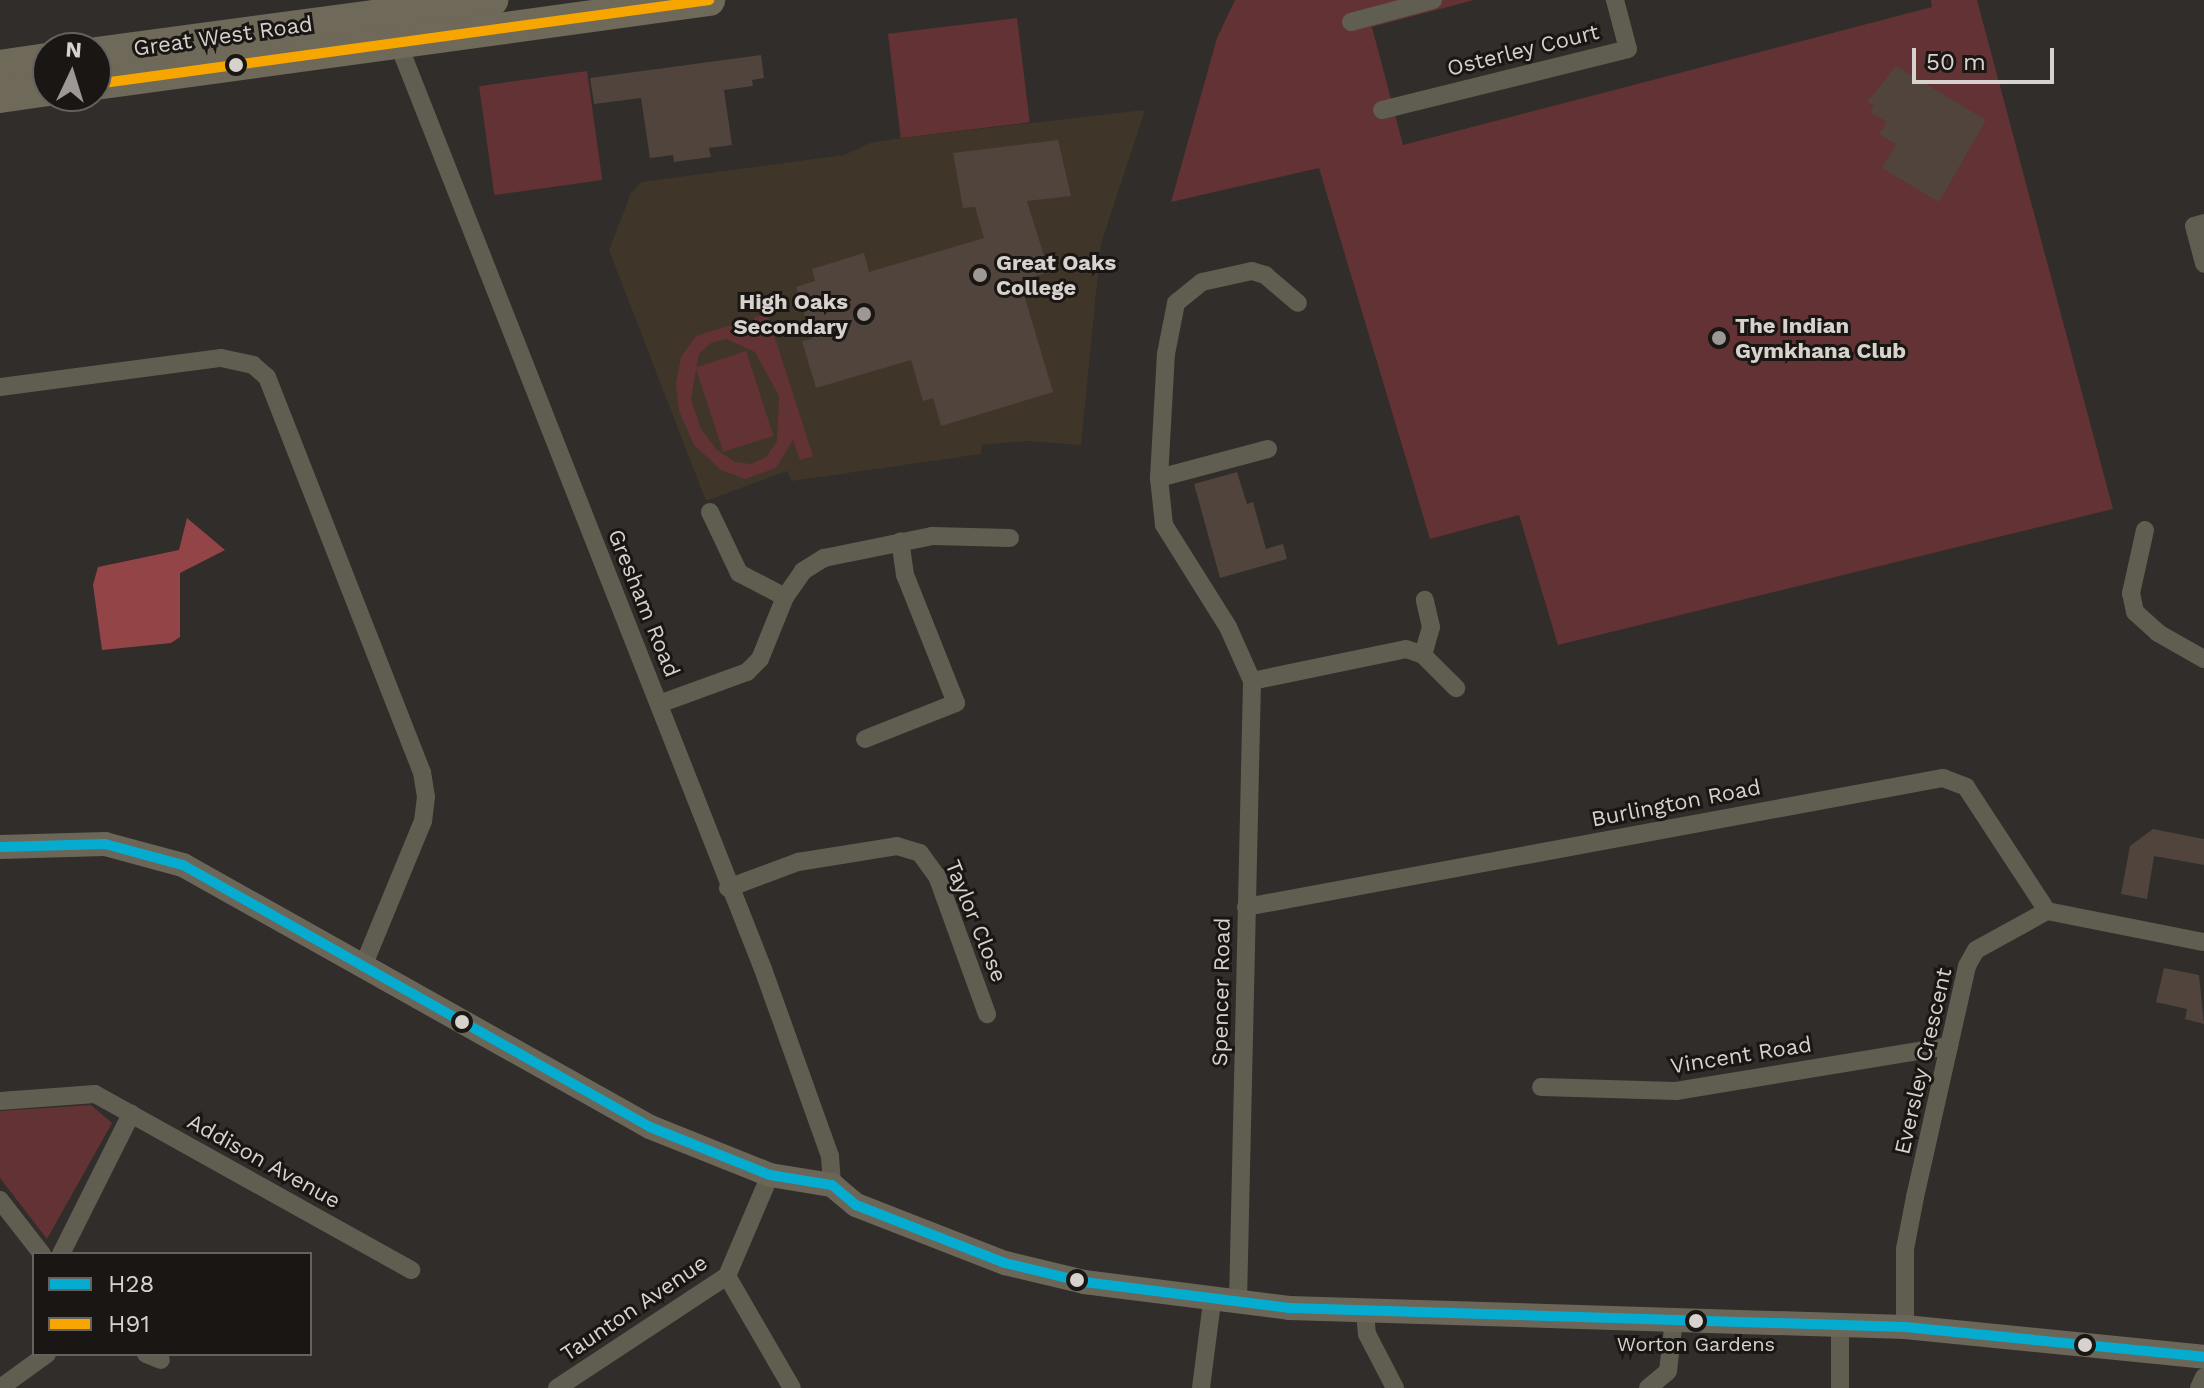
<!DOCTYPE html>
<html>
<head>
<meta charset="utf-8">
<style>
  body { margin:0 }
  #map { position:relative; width:2204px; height:1388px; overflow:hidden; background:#302d2a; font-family:"Work Sans",sans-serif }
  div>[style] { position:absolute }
  .built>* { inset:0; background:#3f3529 }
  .green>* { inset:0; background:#633234; transform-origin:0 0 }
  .forest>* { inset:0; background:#934447 }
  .building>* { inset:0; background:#50443d }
  .street>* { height:18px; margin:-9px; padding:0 9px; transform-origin:9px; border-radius:9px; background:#605d51 }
  .secondary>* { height:24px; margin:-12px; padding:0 12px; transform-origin:12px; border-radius:12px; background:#6b6658 }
  .highway>* { height:32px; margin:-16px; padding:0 16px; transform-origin:16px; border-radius:16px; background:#6f695a }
  .bus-1>* { height:10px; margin:-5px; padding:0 5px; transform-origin:5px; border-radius:5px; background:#06acd0 }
  .bus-2>* { height:10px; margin:-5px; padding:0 5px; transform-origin:5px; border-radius:5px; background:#f7a600 }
  .dots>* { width:22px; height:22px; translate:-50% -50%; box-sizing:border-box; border:4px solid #191613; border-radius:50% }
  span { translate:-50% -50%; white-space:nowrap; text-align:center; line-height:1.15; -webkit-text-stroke:6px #191613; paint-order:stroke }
  .bus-label { font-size:20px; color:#d7d2ce }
  .street-label { font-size:22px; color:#d7d2ce }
  .poi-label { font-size:22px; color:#d7d2ce; font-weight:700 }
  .left { translate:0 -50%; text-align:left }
  .right { translate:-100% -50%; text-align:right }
  .legend { position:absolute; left:32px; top:1252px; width:280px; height:104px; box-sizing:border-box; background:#191613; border:2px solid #65615e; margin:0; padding:10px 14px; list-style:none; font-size:24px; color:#d7d2ce }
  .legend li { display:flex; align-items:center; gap:16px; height:40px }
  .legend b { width:40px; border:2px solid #65615e }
  .north { position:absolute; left:32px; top:32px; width:80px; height:80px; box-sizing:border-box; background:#191613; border:2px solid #65615e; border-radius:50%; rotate:4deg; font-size:22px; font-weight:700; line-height:32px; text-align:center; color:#d7d2ce }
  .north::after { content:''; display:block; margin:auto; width:28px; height:36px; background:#9d9895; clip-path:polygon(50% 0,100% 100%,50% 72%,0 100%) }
  .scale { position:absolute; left:1912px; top:48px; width:142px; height:36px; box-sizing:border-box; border:4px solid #d7d2ce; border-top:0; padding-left:10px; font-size:24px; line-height:28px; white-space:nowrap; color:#d7d2ce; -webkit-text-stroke:6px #191613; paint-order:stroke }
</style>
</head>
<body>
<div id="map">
  <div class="built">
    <i style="clip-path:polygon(1145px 110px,1101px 244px,1081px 445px,1027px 441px,982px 445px,981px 454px,792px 481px,787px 471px,706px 501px,609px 250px,631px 193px,641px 182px,844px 155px,870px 143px,901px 138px)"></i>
  </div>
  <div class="green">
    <i style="clip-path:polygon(1235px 0,1474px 0,1372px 27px,1403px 145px,1932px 7px,1931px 0,1977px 0,2113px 509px,1558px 645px,1519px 515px,1430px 539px,1319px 168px,1171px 202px,1217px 38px)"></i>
    <i style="left:1017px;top:18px;width:105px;height:130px;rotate:83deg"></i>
    <i style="left:587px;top:71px;width:110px;height:109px;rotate:82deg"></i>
    <i style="clip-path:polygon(evenodd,767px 313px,813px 456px,800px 460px,793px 440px,776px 468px,745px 479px,721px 470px,694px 445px,679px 411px,676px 384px,681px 357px,696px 336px,731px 325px,760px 337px,754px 318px,767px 313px,726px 339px,755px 352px,779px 396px,777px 441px,766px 457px,751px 464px,735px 462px,717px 450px,701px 429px,691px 399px,699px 354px,711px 343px,726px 339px)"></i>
    <i style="left:746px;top:351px;width:89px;height:53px;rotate:72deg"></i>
    <i style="clip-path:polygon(91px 1105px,112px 1123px,47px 1239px,0 1178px,0 1111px)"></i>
  </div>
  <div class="forest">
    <i style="clip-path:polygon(187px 518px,225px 550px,180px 573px,180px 637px,171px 643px,102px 650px,93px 585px,98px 567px,179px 550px)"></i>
  </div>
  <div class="building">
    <i style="clip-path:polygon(761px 55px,764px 78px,752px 80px,753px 86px,724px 90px,732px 145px,709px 148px,711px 157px,674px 162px,673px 155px,650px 158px,641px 98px,594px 104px,590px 78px)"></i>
    <i style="clip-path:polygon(1896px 66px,1986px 120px,1939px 202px,1882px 168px,1896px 144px,1879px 134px,1887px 122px,1870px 112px,1874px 105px,1867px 102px)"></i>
    <i style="clip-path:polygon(1058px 140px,1071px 196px,1027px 201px,1049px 272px,1020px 281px,1053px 392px,941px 426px,933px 398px,923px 401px,911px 360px,816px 388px,802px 341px,812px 339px,796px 287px,815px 281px,812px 269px,864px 253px,869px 272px,984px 238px,975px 207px,963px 208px,953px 153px)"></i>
    <i style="clip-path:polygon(1237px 472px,1247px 504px,1253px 502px,1266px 549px,1283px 544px,1287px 559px,1220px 578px,1194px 484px)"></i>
    <i style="clip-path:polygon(2153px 829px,2204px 839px,2204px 865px,2154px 856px,2147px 899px,2121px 894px,2130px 846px)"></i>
    <i style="clip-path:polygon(2164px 968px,2199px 975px,2204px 1024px,2185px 1019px,2187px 1009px,2156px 1002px)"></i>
  </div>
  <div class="street">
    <i style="left:1351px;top:22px;width:85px;rotate:-15deg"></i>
    <i style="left:398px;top:43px;width:995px;rotate:68.49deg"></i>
    <i style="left:763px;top:969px;width:199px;rotate:70.3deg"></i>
    <i style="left:830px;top:1156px;width:29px;rotate:86deg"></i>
    <i style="left:1382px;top:110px;width:253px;rotate:-13.9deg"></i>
    <i style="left:1628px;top:49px;width:51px;rotate:-104.9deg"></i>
    <i style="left:2204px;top:223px;width:10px;rotate:163deg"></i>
    <i style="left:2194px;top:226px;width:39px;rotate:75deg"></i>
    <i style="left:0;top:387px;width:223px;rotate:-7.5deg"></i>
    <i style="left:221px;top:358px;width:33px;rotate:12deg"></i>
    <i style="left:253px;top:365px;width:18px;rotate:41deg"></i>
    <i style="left:267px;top:377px;width:424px;rotate:68.6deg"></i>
    <i style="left:422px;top:772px;width:25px;rotate:81deg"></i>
    <i style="left:426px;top:797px;width:24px;rotate:97deg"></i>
    <i style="left:423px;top:821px;width:155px;rotate:112.4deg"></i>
    <i style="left:1268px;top:449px;width:113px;rotate:165.1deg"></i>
    <i style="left:1159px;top:478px;width:124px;rotate:-86.8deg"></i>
    <i style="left:1166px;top:354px;width:52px;rotate:-78.9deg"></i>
    <i style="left:1176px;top:303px;width:33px;rotate:-39deg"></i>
    <i style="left:1202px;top:282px;width:51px;rotate:-12.4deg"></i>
    <i style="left:1252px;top:271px;width:14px;rotate:17deg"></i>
    <i style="left:1265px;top:275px;width:43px;rotate:40.3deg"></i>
    <i style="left:1159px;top:478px;width:47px;rotate:83.9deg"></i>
    <i style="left:1164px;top:525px;width:120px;rotate:57.9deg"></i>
    <i style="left:1228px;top:627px;width:59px;rotate:66deg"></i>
    <i style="left:1252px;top:681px;width:622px;rotate:91.29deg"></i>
    <i style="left:710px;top:512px;width:68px;rotate:64.6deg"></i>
    <i style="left:739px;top:573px;width:52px;rotate:27.6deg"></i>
    <i style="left:2145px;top:530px;width:65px;rotate:102.5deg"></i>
    <i style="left:2131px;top:593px;width:19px;rotate:78deg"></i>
    <i style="left:2135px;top:612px;width:31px;rotate:42deg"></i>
    <i style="left:2158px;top:633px;width:53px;rotate:29.5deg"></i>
    <i style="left:1423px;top:655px;width:29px;rotate:-74deg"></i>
    <i style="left:1431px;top:627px;width:28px;rotate:-103deg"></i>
    <i style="left:1252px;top:681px;width:157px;rotate:-11.7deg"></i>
    <i style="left:1406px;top:649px;width:18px;rotate:19deg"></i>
    <i style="left:1423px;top:655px;width:47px;rotate:45deg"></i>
    <i style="left:659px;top:704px;width:94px;rotate:-20deg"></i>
    <i style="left:747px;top:672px;width:18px;rotate:-45deg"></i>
    <i style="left:760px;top:659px;width:67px;rotate:-68deg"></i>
    <i style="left:785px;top:597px;width:32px;rotate:-55deg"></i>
    <i style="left:803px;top:571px;width:25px;rotate:-32deg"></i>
    <i style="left:824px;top:558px;width:110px;rotate:-11.5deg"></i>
    <i style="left:932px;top:536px;width:78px;rotate:1.5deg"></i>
    <i style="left:865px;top:739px;width:98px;rotate:-21.6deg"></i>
    <i style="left:956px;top:703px;width:138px;rotate:-111.7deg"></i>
    <i style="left:905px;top:575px;width:34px;rotate:-98deg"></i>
    <i style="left:728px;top:888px;width:75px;rotate:-20.4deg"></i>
    <i style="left:798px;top:862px;width:100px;rotate:-9.2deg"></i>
    <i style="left:897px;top:846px;width:24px;rotate:17deg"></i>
    <i style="left:920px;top:853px;width:29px;rotate:54deg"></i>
    <i style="left:937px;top:876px;width:147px;rotate:70.1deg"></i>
    <i style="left:1246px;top:907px;width:709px;rotate:-10.49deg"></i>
    <i style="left:1943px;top:778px;width:25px;rotate:21deg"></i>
    <i style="left:1966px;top:787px;width:148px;rotate:56.8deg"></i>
    <i style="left:1541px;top:1087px;width:135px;rotate:1.7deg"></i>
    <i style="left:1676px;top:1091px;width:277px;rotate:-9.4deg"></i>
    <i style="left:0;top:1101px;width:95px;rotate:-4.2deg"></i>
    <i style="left:95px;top:1094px;width:362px;rotate:29.1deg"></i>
    <i style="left:0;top:1200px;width:68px;rotate:52.1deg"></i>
    <i style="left:61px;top:1254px;width:157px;rotate:-63.4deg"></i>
    <i style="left:727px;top:1276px;width:129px;rotate:59.9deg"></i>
    <i style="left:1365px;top:1312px;width:22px;rotate:85deg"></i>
    <i style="left:1367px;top:1334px;width:61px;rotate:62.6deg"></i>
    <i style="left:1905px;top:1327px;width:78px;rotate:-90deg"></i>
    <i style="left:1905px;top:1249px;width:53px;rotate:-79.1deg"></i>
    <i style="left:1915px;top:1197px;width:237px;rotate:-77.3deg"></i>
    <i style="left:1967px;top:966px;width:18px;rotate:-61deg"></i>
    <i style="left:1976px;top:950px;width:81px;rotate:-28.8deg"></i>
    <i style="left:2047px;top:911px;width:160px;rotate:11.2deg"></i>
    <i style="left:146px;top:1354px;width:16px;rotate:22deg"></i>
    <i style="left:0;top:1388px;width:58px;rotate:-35.9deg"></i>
    <i style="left:557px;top:1388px;width:204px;rotate:-33.4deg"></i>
    <i style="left:727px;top:1276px;width:110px;rotate:-66.9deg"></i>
    <i style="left:1201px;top:1388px;width:87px;rotate:-82.7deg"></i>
    <i style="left:1648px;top:1388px;width:26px;rotate:-40deg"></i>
    <i style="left:1668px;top:1371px;width:51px;rotate:-83.3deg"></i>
    <i style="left:1840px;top:1388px;width:64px;rotate:-90deg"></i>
    <i style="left:2199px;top:1388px;width:12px;rotate:-66deg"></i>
  </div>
  <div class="secondary">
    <i style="left:0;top:847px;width:105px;rotate:-1.6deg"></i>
    <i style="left:105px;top:844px;width:81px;rotate:15.1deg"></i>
    <i style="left:183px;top:865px;width:535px;rotate:29.29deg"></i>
    <i style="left:650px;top:1127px;width:129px;rotate:21.8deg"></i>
    <i style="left:770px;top:1175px;width:63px;rotate:9.2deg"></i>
    <i style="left:832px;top:1185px;width:31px;rotate:40deg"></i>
    <i style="left:856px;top:1205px;width:160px;rotate:21.3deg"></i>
    <i style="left:1005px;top:1263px;width:81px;rotate:13.5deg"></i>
    <i style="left:1084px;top:1282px;width:207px;rotate:7.2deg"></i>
    <i style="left:1289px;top:1308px;width:616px;rotate:1.77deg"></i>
    <i style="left:1905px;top:1327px;width:301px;rotate:5.7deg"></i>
  </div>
  <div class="highway">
    <i style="left:96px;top:53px;width:400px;rotate:-7.6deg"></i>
    <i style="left:0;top:66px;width:49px;rotate:-8.3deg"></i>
    <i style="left:96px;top:84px;width:619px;rotate:-7.8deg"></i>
    <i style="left:0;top:97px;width:49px;rotate:-8.3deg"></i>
  </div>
  <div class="bus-1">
    <i style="left:0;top:847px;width:105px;rotate:-1.6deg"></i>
    <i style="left:105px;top:844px;width:81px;rotate:15.1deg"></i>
    <i style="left:183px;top:865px;width:535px;rotate:29.29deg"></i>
    <i style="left:650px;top:1127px;width:129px;rotate:21.8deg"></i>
    <i style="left:770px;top:1175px;width:63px;rotate:9.2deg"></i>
    <i style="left:832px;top:1185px;width:31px;rotate:40deg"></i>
    <i style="left:856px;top:1205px;width:160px;rotate:21.3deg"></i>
    <i style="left:1005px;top:1263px;width:81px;rotate:13.5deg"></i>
    <i style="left:1084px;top:1282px;width:207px;rotate:7.2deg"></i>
    <i style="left:1289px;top:1308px;width:616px;rotate:1.77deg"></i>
    <i style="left:1905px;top:1327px;width:301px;rotate:5.7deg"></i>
  </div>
  <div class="bus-2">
    <i style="left:96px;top:84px;width:619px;rotate:-7.8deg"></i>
  </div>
  <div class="dots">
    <i style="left:236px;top:65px;background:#d7d2ce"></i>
    <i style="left:980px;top:275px;background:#9d9895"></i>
    <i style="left:864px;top:314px;background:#9d9895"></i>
    <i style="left:1719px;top:338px;background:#9d9895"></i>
    <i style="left:462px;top:1022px;background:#d7d2ce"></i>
    <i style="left:1077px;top:1280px;background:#d7d2ce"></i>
    <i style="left:1696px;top:1321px;background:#d7d2ce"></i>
    <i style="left:2085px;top:1345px;background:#d7d2ce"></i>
  </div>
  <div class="bus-label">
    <span style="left:1696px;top:1344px">Worton Gardens</span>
  </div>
  <div class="street-label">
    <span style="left:223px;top:36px;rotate:-8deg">Great West Road</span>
    <span style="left:1523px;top:50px;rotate:-14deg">Osterley Court</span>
    <span style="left:644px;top:603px;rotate:68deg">Gresham Road</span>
    <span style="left:1676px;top:803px;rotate:-11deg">Burlington Road</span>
    <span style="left:976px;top:921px;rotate:68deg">Taylor Close</span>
    <span style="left:1221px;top:992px;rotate:-89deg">Spencer Road</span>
    <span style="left:1741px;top:1055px;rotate:-9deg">Vincent Road</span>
    <span style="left:1923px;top:1061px;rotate:-77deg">Eversley Crescent</span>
    <span style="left:264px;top:1161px;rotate:29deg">Addison Avenue</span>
    <span style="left:634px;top:1308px;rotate:-34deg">Taunton Avenue</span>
  </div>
  <div class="poi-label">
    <span class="left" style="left:996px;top:275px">Great Oaks<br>College</span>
    <span class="right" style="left:848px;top:314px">High Oaks<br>Secondary</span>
    <span class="left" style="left:1735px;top:338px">The Indian<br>Gymkhana Club</span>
  </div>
  <ul class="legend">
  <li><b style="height:10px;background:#06acd0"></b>H28</li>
  <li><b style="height:10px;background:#f7a600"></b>H91</li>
  </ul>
  <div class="north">N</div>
  <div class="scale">50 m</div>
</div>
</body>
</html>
